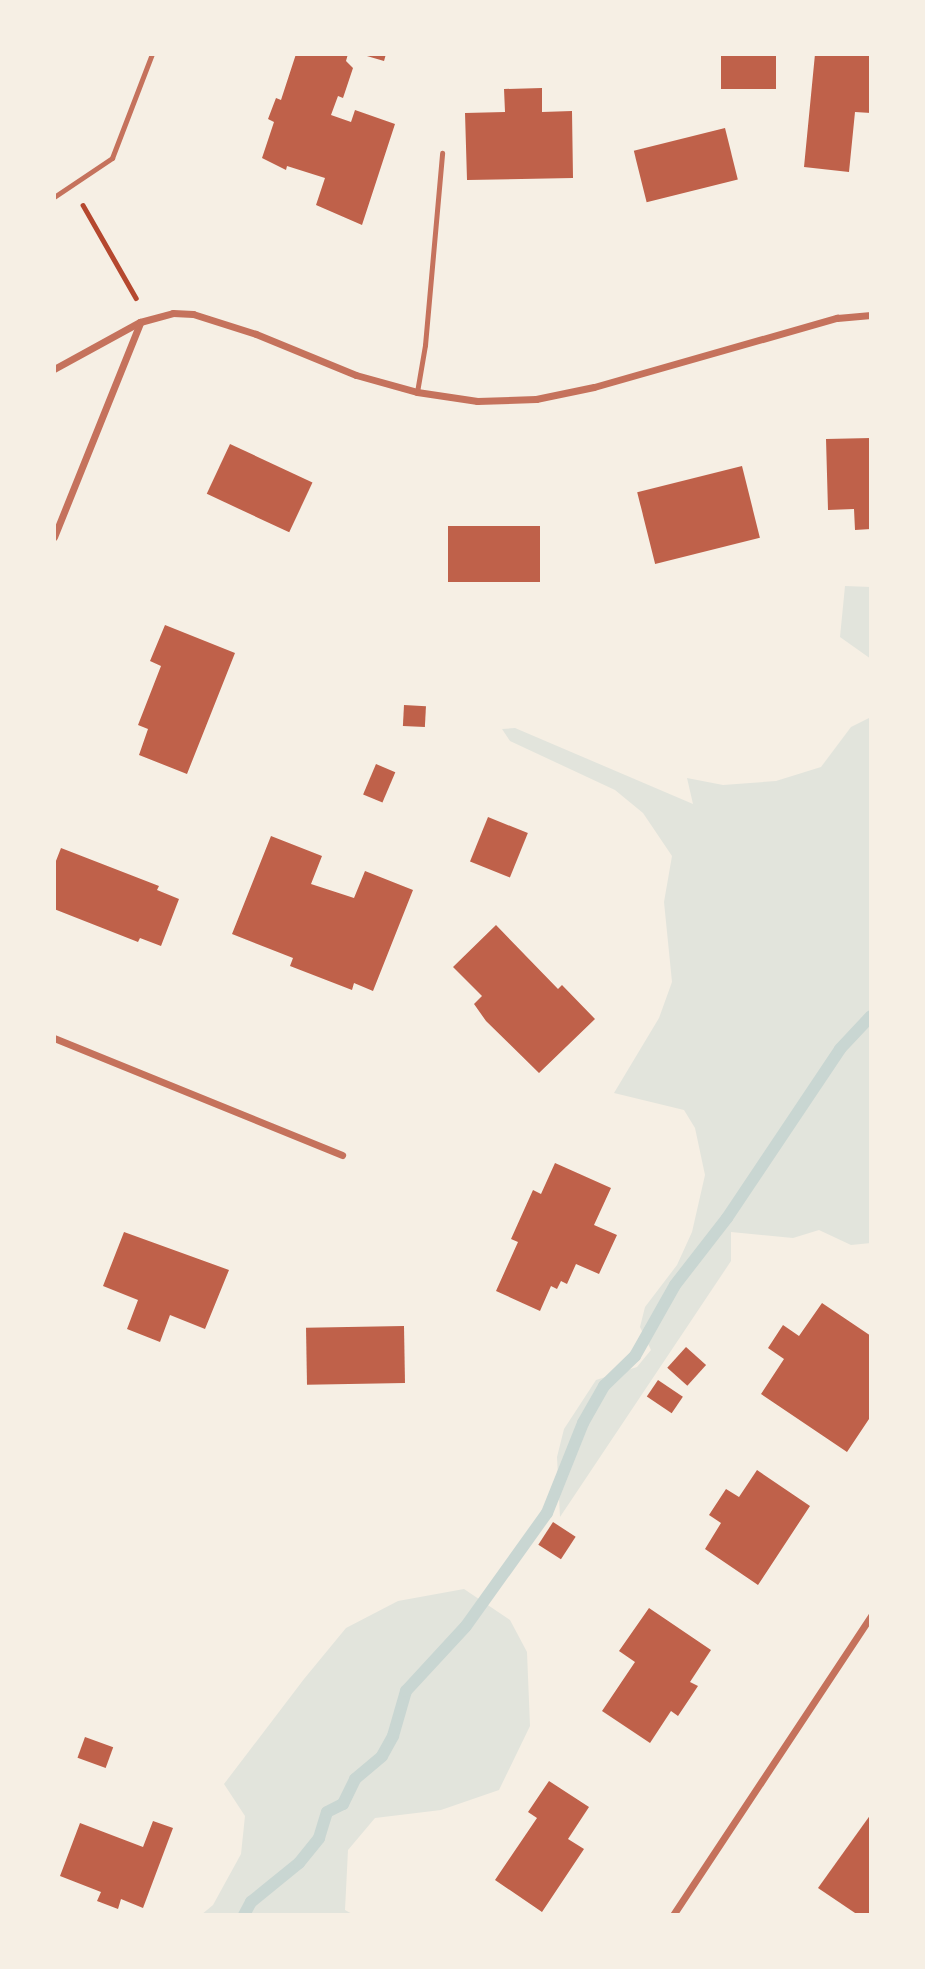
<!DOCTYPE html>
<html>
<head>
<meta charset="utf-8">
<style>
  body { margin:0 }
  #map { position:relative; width:925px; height:1969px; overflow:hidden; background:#f6efe4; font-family:Rubik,sans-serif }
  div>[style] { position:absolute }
  .green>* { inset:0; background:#e2e4dc }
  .stream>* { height:12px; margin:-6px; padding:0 6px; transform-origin:6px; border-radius:6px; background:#c9d6d2 }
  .building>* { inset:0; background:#bf614a; transform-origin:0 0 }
  .path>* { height:4.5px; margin:-2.25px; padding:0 2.25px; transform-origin:2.25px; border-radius:2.25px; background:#b5482f }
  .service>* { height:5px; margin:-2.5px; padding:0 2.5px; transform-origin:2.5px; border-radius:2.5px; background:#c5725c }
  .minor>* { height:7px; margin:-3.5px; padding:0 3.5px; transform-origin:3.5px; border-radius:3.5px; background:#c5725c }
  span { translate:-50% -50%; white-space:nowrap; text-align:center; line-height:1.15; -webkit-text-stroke:5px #f6efe4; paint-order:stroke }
  .frame { position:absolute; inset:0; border:56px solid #f6efe4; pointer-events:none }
</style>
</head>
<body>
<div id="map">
  <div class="green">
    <i style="clip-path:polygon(845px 586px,871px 587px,871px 659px,840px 637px)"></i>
    <i style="clip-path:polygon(871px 717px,871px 1243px,851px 1245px,819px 1230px,793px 1238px,731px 1232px,731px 1261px,560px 1517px,557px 1457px,564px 1429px,596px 1380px,637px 1367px,651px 1350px,640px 1327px,645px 1307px,677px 1265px,692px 1232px,705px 1175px,695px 1128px,684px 1110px,614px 1093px,659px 1018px,672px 982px,664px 902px,672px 856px,643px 813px,615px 790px,510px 741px,502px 729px,515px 728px,693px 804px,687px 778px,723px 785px,776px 781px,821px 767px,851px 727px)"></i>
    <i style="clip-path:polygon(464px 1589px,510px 1620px,527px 1652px,530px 1726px,499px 1790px,441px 1810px,375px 1818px,348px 1850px,345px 1910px,354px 1915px,201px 1915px,213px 1905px,241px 1854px,245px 1816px,224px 1784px,304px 1679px,346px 1628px,398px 1601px)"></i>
  </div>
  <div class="stream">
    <i style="left:244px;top:1915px;width:15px;rotate:-62deg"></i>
    <i style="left:251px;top:1902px;width:62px;rotate:-39.1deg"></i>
    <i style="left:299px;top:1863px;width:32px;rotate:-51deg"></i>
    <i style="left:319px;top:1838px;width:27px;rotate:-73deg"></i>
    <i style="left:327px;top:1812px;width:18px;rotate:-27deg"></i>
    <i style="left:343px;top:1804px;width:28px;rotate:-64deg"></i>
    <i style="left:355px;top:1779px;width:35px;rotate:-40deg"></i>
    <i style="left:382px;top:1756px;width:23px;rotate:-61deg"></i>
    <i style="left:393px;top:1736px;width:47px;rotate:-73.9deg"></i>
    <i style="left:406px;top:1691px;width:88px;rotate:-47.3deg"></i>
    <i style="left:466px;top:1626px;width:139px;rotate:-54.4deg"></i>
    <i style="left:547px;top:1513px;width:97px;rotate:-68.2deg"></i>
    <i style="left:583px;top:1423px;width:43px;rotate:-60.4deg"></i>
    <i style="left:604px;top:1386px;width:43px;rotate:-44.1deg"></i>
    <i style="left:635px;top:1356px;width:81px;rotate:-60.6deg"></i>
    <i style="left:675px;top:1285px;width:85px;rotate:-52.2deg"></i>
    <i style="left:727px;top:1218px;width:203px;rotate:-56.2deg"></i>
    <i style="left:840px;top:1049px;width:45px;rotate:-46.8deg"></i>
  </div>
  <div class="building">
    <i style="clip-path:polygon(296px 54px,348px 54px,346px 61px,353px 68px,343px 98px,338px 96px,331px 115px,351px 122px,355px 110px,395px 124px,362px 225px,316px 205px,325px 178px,287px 166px,286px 170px,262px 158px,274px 122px,268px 119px,276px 98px,281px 100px)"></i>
    <i style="clip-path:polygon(360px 54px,386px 54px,384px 61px)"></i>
    <i style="left:721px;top:54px;width:55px;height:35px"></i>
    <i style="clip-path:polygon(815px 54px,871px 55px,871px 113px,855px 112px,849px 172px,804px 167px)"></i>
    <i style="clip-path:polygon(542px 88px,542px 112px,572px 111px,573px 178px,467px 180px,465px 113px,505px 112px,504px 89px)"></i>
    <i style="left:725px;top:128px;width:53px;height:94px;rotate:76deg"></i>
    <i style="clip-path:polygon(871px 438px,871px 529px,855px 530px,854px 509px,828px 510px,826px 439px)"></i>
    <i style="left:230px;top:444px;width:91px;height:55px;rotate:25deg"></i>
    <i style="left:742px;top:466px;width:74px;height:108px;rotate:76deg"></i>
    <i style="left:540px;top:526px;width:56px;height:92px;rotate:90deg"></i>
    <i style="clip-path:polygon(165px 625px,235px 653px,187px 774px,139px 755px,148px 729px,138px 725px,161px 666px,150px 661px)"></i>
    <i style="left:404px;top:705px;width:22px;height:21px;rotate:3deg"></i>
    <i style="left:376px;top:764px;width:21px;height:33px;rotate:23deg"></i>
    <i style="left:488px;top:817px;width:43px;height:48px;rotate:22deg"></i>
    <i style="clip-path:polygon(271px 836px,322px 856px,311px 884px,354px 898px,365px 871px,413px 890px,373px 991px,354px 983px,352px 990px,290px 966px,293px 958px,232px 934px)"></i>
    <i style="clip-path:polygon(61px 848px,159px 886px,157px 890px,179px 899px,161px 946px,140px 938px,138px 942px,54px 909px,54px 866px)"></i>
    <i style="clip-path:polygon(496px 925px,558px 989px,562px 985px,595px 1019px,539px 1073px,486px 1021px,474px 1004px,482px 996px,453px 967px)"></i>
    <i style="clip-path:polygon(555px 1163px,611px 1188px,594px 1225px,617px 1235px,599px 1274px,576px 1264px,567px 1284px,561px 1281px,557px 1289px,551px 1286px,540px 1311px,496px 1291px,518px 1242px,511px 1239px,533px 1190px,541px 1194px)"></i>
    <i style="clip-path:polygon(124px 1232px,229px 1270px,205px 1329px,170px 1315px,160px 1342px,127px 1329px,138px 1300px,103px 1286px)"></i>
    <i style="clip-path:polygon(822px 1303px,871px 1336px,871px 1416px,847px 1452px,761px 1394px,784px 1359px,768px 1348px,783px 1325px,799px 1336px)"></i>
    <i style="left:404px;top:1326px;width:57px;height:98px;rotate:89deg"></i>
    <i style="left:686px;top:1347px;width:27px;height:28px;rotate:42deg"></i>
    <i style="left:658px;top:1380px;width:30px;height:20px;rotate:34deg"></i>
    <i style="clip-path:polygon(757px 1470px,810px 1506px,758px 1585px,705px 1549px,721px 1523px,709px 1515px,726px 1489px,739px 1497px)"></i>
    <i style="left:553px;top:1522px;width:27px;height:27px;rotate:33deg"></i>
    <i style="clip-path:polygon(649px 1608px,711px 1650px,690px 1682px,698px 1686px,678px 1716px,671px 1711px,650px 1743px,602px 1711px,635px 1662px,619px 1651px)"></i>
    <i style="left:85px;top:1737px;width:30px;height:22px;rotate:20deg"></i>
    <i style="clip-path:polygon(549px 1781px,589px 1807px,568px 1839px,584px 1849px,542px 1912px,495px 1880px,537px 1818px,528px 1812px)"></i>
    <i style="clip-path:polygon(871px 1814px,871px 1915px,858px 1915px,818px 1888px)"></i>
    <i style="clip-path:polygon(153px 1821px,173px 1828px,143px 1908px,121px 1899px,118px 1909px,97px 1901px,101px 1892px,60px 1876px,80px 1823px,143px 1847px)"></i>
  </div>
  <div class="path">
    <i style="left:83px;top:205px;width:107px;rotate:60.3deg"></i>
  </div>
  <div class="service">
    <i style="left:54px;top:197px;width:70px;rotate:-33.9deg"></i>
    <i style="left:112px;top:158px;width:111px;rotate:-69deg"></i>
    <i style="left:417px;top:392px;width:48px;rotate:-80.3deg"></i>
    <i style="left:425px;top:345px;width:193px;rotate:-84.9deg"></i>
  </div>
  <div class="minor">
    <i style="left:54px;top:369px;width:98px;rotate:-28.7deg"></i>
    <i style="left:140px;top:322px;width:34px;rotate:-15deg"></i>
    <i style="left:173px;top:313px;width:20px;rotate:3deg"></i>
    <i style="left:193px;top:314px;width:66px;rotate:17.6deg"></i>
    <i style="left:256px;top:334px;width:108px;rotate:22.3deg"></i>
    <i style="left:356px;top:375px;width:63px;rotate:15.6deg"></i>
    <i style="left:417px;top:392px;width:61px;rotate:8.5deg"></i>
    <i style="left:477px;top:401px;width:59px;rotate:-1.9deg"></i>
    <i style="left:536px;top:399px;width:59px;rotate:-11.7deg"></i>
    <i style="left:594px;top:387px;width:253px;rotate:-15.9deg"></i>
    <i style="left:837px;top:318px;width:34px;rotate:-5deg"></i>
    <i style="left:54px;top:537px;width:231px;rotate:-68.1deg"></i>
    <i style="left:54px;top:1038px;width:311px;rotate:22.1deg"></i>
    <i style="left:673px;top:1915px;width:359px;rotate:-56.5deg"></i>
  </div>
  <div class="frame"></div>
</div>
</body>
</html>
